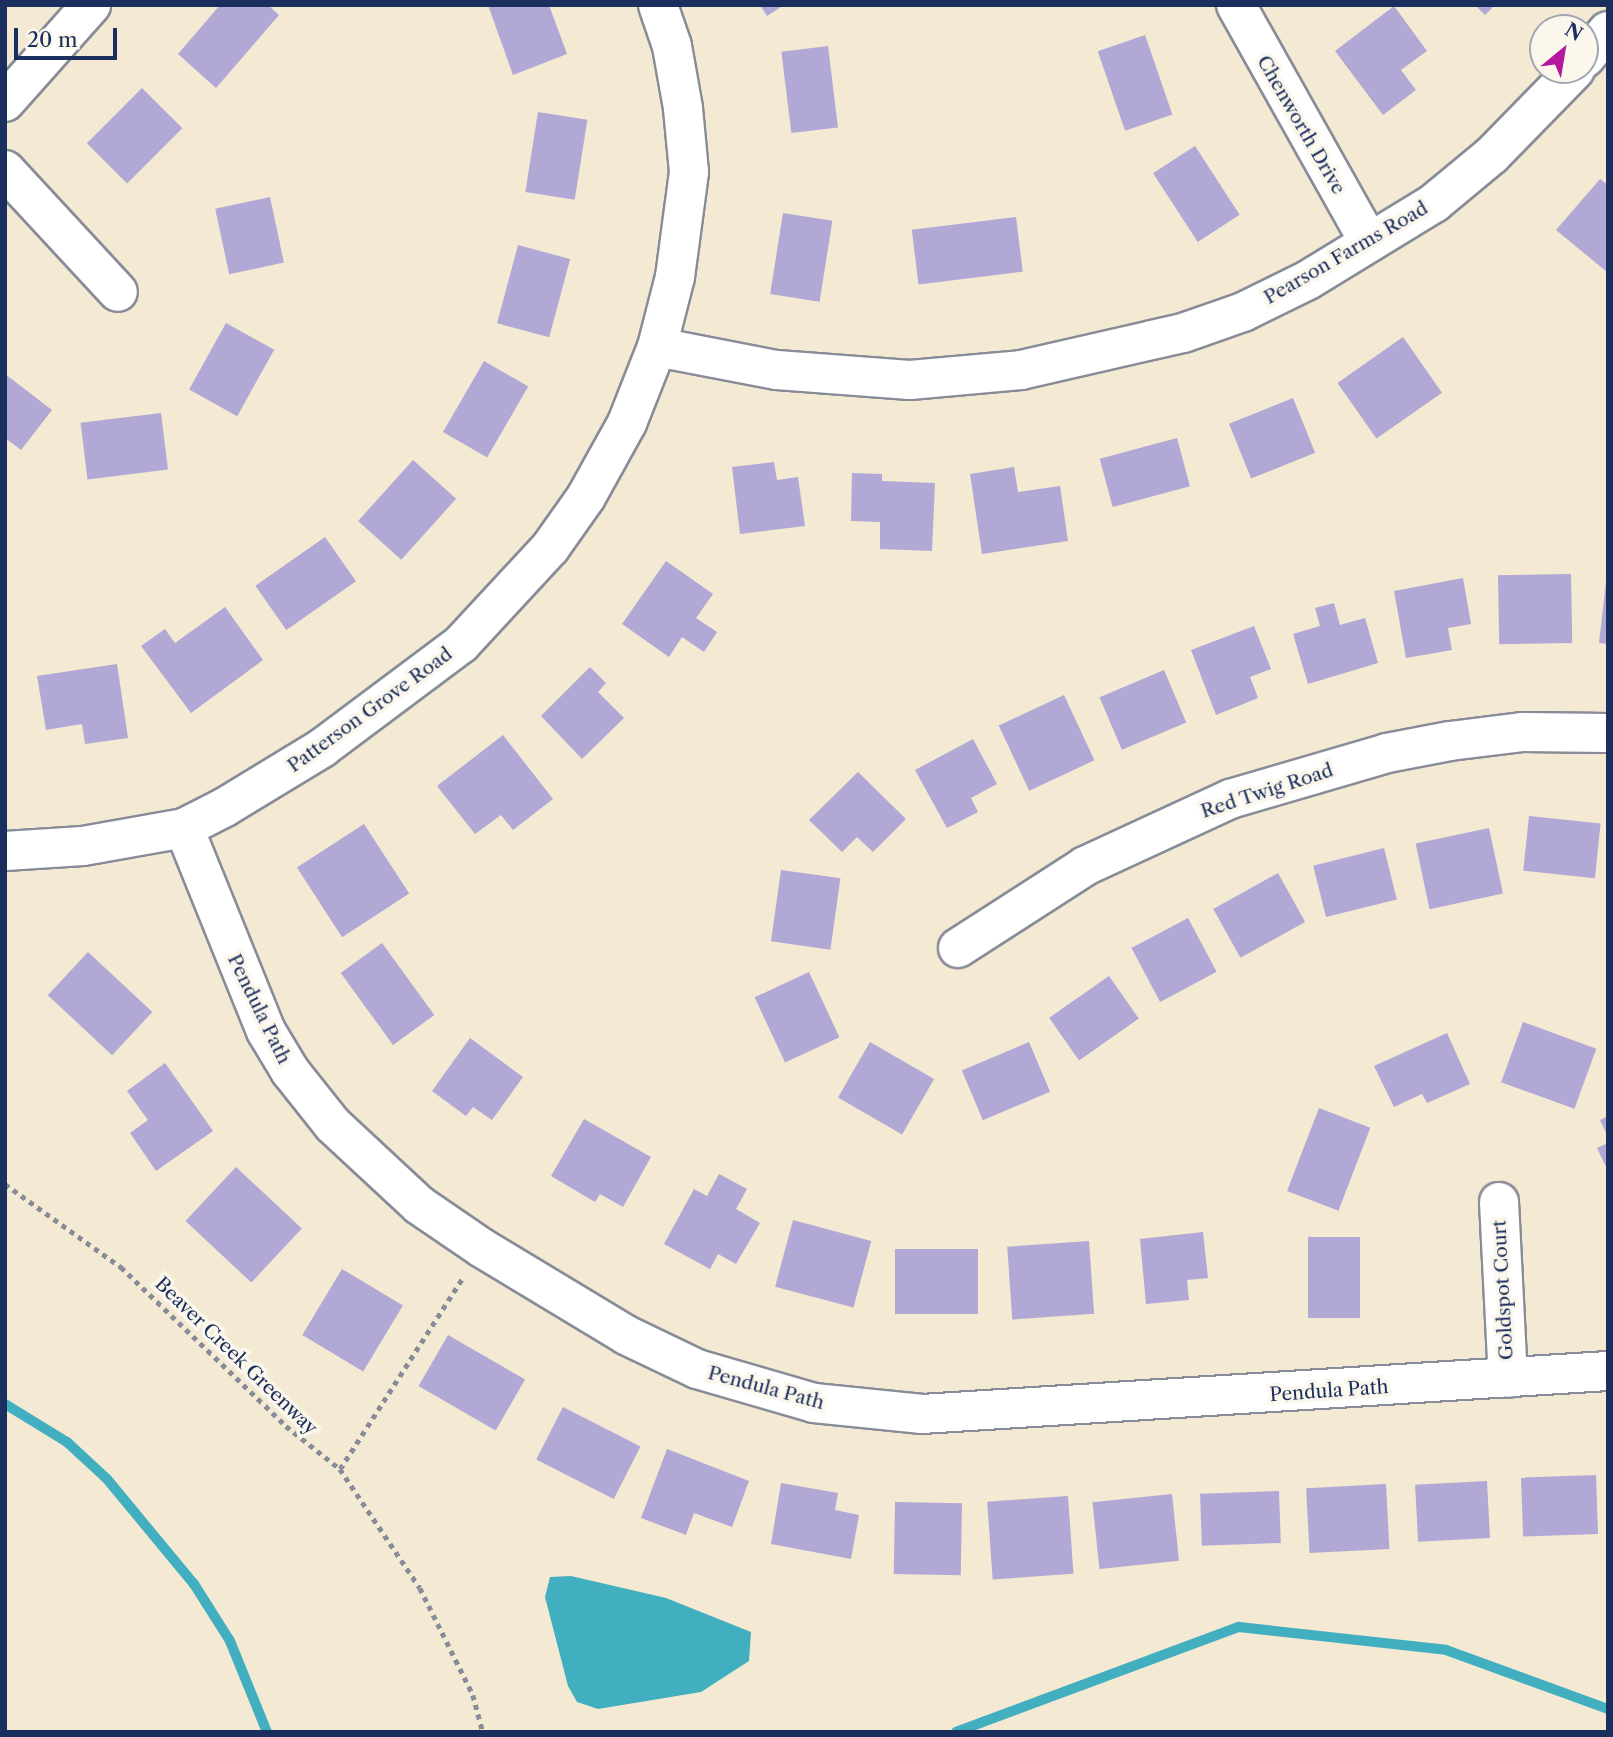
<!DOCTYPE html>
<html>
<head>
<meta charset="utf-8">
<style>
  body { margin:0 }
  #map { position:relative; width:1613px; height:1737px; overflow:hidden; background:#f4e9d2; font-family:"Libre Caslon Text",serif }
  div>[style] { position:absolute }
  .water>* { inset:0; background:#42afc0 }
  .stream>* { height:10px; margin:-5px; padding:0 5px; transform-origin:5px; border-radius:5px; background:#42afc0 }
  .building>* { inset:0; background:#b1a8d5; transform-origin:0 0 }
  .path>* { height:4.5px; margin-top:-2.25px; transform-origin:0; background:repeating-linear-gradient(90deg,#888c98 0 5px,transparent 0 10px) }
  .roads { filter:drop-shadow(2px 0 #888c98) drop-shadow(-2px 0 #888c98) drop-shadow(0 2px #888c98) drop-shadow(0 -2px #888c98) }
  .minor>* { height:38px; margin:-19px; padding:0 19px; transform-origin:19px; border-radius:19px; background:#fff }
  span { translate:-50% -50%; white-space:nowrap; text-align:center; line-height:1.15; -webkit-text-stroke:7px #fbf7ec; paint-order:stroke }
  .street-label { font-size:19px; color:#1b2f5e }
  .frame { position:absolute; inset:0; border:7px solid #1b2f5e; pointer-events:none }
  .north { position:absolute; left:1529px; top:14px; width:70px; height:70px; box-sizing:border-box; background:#fbf7ec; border:2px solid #a1a7b3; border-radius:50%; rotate:30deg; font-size:19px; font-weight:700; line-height:28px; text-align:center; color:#1b2f5e }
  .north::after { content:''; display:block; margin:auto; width:24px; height:32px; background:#b5179e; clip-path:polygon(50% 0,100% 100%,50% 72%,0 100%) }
  .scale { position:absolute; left:14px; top:28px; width:103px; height:32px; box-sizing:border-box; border:4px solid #1b2f5e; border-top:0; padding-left:9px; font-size:21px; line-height:24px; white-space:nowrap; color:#1b2f5e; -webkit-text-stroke:5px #fbf7ec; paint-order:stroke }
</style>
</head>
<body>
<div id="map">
  <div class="water">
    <i style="clip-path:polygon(571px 1576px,666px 1598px,751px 1632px,749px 1661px,701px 1692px,598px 1709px,577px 1702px,568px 1686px,545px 1597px,550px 1577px)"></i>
  </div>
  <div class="stream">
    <i style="left:5px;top:1404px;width:73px;rotate:31.5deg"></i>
    <i style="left:67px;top:1442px;width:54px;rotate:42.8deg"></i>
    <i style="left:107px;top:1479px;width:136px;rotate:50.4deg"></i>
    <i style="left:194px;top:1584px;width:67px;rotate:57.7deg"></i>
    <i style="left:230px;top:1641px;width:98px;rotate:67.9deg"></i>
    <i style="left:956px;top:1732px;width:302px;rotate:-20.4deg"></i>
    <i style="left:1239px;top:1627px;width:208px;rotate:6.3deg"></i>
    <i style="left:1446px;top:1650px;width:172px;rotate:20deg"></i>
  </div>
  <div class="building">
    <i style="clip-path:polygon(220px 5px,268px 5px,279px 15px,216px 88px,178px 54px)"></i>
    <i style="clip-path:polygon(488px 5px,549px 5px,567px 54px,513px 75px)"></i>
    <i style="clip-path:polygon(760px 5px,784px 5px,767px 16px)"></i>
    <i style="clip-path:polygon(1475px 5px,1495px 5px,1485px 15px)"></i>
    <i style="clip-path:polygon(1394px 6px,1427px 51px,1401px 70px,1416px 90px,1383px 115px,1335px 51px)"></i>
    <i style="left:1145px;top:35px;width:84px;height:50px;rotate:71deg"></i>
    <i style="left:828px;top:46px;width:82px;height:47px;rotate:83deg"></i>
    <i style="left:142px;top:88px;width:57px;height:78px;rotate:45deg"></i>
    <i style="left:538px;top:112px;width:50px;height:81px;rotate:9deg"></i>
    <i style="left:1195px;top:146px;width:82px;height:50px;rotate:57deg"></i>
    <i style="clip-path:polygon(1600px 179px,1608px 185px,1607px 272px,1556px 230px)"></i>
    <i style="left:270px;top:197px;width:67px;height:56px;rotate:78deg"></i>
    <i style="left:783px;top:213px;width:50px;height:82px;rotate:9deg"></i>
    <i style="left:1016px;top:217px;width:55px;height:105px;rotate:83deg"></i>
    <i style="left:518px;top:245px;width:54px;height:81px;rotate:15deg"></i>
    <i style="left:226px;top:323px;width:55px;height:76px;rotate:29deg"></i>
    <i style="left:1403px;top:337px;width:68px;height:80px;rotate:55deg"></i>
    <i style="left:484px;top:361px;width:51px;height:82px;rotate:30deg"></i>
    <i style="clip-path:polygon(5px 374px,52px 410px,21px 450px,5px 438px)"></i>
    <i style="left:1293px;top:398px;width:59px;height:69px;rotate:68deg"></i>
    <i style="left:161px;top:413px;width:57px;height:81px;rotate:83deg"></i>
    <i style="left:1177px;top:438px;width:50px;height:80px;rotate:75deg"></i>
    <i style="left:413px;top:460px;width:58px;height:82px;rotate:42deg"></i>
    <i style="clip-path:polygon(774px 462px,777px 480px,798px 477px,805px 526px,740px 534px,732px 467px)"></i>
    <i style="clip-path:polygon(1014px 467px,1018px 492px,1060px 486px,1068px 541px,982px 554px,970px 474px)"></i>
    <i style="clip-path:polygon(852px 473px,882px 474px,882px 481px,935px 483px,932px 551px,880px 549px,880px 522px,851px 521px)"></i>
    <i style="left:325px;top:537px;width:54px;height:85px;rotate:55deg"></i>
    <i style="clip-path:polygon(666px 561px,713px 594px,696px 618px,717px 632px,704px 652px,682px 637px,669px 657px,622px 624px)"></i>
    <i style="left:1571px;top:574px;width:69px;height:73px;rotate:89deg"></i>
    <i style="clip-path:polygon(1463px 578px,1471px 624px,1448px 628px,1452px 650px,1406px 658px,1394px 591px)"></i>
    <i style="clip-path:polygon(1606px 582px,1608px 583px,1608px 644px,1599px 643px)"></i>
    <i style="clip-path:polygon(1334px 603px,1340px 625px,1365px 618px,1378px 663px,1308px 684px,1293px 634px,1320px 626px,1315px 608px)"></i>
    <i style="clip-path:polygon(225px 607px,263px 660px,191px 713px,141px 646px,165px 629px,175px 643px)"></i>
    <i style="clip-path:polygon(1254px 626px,1271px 669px,1250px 677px,1258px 698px,1216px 715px,1191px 650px)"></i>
    <i style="clip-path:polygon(117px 664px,128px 738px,85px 744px,82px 724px,46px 730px,37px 676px)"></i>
    <i style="clip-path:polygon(590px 667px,606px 683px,598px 692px,624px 718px,582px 759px,541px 716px)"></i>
    <i style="left:1164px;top:670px;width:57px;height:70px;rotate:67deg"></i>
    <i style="left:1064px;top:695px;width:72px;height:72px;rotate:65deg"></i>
    <i style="clip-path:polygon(503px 735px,553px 799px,513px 830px,501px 815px,475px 834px,437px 786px)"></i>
    <i style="clip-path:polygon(973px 739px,997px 784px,971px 798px,978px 812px,947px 828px,915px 770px)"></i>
    <i style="clip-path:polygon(858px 772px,906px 819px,873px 852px,857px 837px,842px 852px,809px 820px)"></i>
    <i style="left:1529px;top:816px;width:72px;height:55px;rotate:6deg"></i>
    <i style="left:364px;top:824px;width:83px;height:80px;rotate:57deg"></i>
    <i style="left:1489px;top:828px;width:67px;height:75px;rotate:78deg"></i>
    <i style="left:1384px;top:848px;width:53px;height:73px;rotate:76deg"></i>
    <i style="left:781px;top:870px;width:60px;height:72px;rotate:8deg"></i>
    <i style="left:1278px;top:873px;width:56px;height:74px;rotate:61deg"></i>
    <i style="left:1188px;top:918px;width:61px;height:64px;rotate:62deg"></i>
    <i style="left:382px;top:943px;width:89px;height:51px;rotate:54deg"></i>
    <i style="left:88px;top:952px;width:88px;height:59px;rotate:43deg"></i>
    <i style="left:809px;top:972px;width:72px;height:60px;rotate:65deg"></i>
    <i style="left:1109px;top:976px;width:52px;height:73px;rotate:55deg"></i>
    <i style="left:1523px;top:1022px;width:78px;height:64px;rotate:20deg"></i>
    <i style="clip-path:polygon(1447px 1033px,1470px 1084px,1427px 1103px,1422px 1094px,1394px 1107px,1374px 1066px)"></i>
    <i style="clip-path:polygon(470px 1038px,523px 1077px,492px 1120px,473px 1107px,466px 1116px,432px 1091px)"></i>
    <i style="left:870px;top:1042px;width:74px;height:64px;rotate:30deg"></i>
    <i style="left:1029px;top:1042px;width:54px;height:73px;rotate:67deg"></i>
    <i style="clip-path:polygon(165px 1063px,213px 1131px,156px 1171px,130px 1133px,148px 1120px,127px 1091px)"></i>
    <i style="left:1319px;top:1108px;width:55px;height:89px;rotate:21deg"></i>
    <i style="clip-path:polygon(1608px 1116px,1608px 1137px,1600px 1120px)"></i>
    <i style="clip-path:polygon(584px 1119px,651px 1157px,623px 1207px,600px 1194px,595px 1202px,551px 1176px)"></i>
    <i style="clip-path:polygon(1608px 1143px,1608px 1171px,1597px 1148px)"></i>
    <i style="left:236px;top:1167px;width:90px;height:74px;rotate:43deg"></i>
    <i style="clip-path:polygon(719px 1174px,747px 1189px,736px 1209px,760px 1223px,736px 1264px,718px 1254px,710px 1269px,664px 1244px,694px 1189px,707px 1196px)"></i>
    <i style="left:793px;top:1220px;width:81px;height:69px;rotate:15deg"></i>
    <i style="clip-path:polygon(1203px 1232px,1208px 1278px,1187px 1280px,1189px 1300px,1146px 1304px,1140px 1239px)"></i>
    <i style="left:1360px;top:1237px;width:81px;height:52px;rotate:90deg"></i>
    <i style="left:1089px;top:1241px;width:73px;height:82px;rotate:86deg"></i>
    <i style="left:978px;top:1249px;width:65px;height:83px;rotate:90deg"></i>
    <i style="left:342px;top:1269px;width:71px;height:77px;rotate:31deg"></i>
    <i style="left:448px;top:1335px;width:89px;height:59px;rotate:30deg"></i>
    <i style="left:563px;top:1407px;width:87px;height:59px;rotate:27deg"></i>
    <i style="clip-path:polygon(667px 1449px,749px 1481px,732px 1527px,694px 1513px,686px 1535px,641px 1518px)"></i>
    <i style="left:1596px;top:1475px;width:59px;height:75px;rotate:88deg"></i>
    <i style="left:1487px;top:1481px;width:57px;height:72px;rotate:87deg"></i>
    <i style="clip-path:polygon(781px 1483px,838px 1493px,835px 1510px,859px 1515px,851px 1559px,771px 1544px)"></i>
    <i style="left:1386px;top:1484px;width:65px;height:80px;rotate:87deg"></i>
    <i style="left:1279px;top:1491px;width:52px;height:79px;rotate:88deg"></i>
    <i style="left:1172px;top:1494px;width:67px;height:80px;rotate:84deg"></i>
    <i style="left:1068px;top:1496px;width:78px;height:81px;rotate:86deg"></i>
    <i style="left:895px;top:1502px;width:67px;height:72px;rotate:1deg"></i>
  </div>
  <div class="path">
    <i style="left:5px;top:1184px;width:143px;rotate:35.6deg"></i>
    <i style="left:121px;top:1267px;width:229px;rotate:43.9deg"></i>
    <i style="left:286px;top:1426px;width:69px;rotate:38.5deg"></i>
    <i style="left:340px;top:1469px;width:143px;rotate:56.1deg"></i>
    <i style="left:420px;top:1588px;width:119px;rotate:63.6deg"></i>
    <i style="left:473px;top:1695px;width:38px;rotate:75deg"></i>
    <i style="left:340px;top:1469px;width:226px;rotate:-57.3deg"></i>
  </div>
  <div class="roads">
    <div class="minor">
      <i style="left:1236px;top:5px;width:272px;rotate:60.7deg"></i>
      <i style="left:1585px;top:58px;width:35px;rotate:-50deg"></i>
      <i style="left:5px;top:102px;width:130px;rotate:-48.4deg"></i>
      <i style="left:5px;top:170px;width:166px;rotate:47.2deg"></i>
      <i style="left:657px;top:347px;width:122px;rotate:10.9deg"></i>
      <i style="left:777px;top:370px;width:133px;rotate:4.3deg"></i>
      <i style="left:910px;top:380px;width:111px;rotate:-5.1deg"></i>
      <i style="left:1021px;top:370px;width:166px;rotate:-12.9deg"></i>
      <i style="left:1183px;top:333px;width:64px;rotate:-19.3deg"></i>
      <i style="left:1243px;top:312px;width:72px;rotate:-26.2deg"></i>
      <i style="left:1308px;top:280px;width:148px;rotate:-31.4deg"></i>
      <i style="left:1434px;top:203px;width:75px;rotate:-39.6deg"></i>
      <i style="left:1492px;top:155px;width:119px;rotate:-45.7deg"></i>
      <i style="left:184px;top:828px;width:219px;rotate:68deg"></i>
      <i style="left:266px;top:1031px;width:47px;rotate:59deg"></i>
      <i style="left:290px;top:1071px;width:69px;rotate:51.5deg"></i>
      <i style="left:333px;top:1125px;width:117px;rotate:42.9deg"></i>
      <i style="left:419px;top:1205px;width:76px;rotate:34.3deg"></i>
      <i style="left:482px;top:1248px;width:168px;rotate:31.1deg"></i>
      <i style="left:626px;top:1335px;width:79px;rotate:25.6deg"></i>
      <i style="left:697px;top:1369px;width:122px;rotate:16.2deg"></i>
      <i style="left:814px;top:1403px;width:109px;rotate:5.8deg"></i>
      <i style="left:922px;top:1414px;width:687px;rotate:-3.59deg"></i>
      <i style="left:5px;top:851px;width:78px;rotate:-3.7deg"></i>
      <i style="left:83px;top:846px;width:103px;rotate:-10.1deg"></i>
      <i style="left:184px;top:828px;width:46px;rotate:-27.1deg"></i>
      <i style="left:225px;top:807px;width:114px;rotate:-31.3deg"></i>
      <i style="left:322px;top:748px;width:174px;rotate:-36.8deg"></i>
      <i style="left:461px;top:644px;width:131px;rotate:-47.2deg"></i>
      <i style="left:550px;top:548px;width:62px;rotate:-54.8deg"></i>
      <i style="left:586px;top:497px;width:85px;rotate:-61deg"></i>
      <i style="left:627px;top:423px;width:82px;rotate:-68.5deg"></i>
      <i style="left:657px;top:347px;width:72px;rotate:-75.6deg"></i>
      <i style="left:675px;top:277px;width:106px;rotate:-82.4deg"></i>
      <i style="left:689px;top:172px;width:64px;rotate:-95.4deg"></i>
      <i style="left:683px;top:108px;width:63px;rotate:-100.1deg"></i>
      <i style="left:672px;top:46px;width:43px;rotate:-108.9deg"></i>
      <i style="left:958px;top:948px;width:151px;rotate:-32.8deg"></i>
      <i style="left:1085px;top:866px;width:160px;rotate:-24.8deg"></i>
      <i style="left:1230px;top:799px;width:164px;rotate:-16.3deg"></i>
      <i style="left:1387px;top:753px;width:64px;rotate:-10.8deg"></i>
      <i style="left:1450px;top:741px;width:74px;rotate:-7deg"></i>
      <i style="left:1523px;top:732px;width:85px;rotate:0.7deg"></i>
      <i style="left:1499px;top:1202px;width:176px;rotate:87.1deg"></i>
    </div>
  </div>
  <div class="street-label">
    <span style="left:1301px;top:125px;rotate:60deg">Chenworth Drive</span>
    <span style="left:1346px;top:253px;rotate:-30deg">Pearson Farms Road</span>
    <span style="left:370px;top:710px;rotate:-36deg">Patterson Grove Road</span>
    <span style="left:1267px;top:791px;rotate:-18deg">Red Twig Road</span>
    <span style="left:259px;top:1009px;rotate:64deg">Pendula Path</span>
    <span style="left:1503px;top:1290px;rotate:-93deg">Goldspot Court</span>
    <span style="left:236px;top:1356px;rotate:44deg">Beaver Creek Greenway</span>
    <span style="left:766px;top:1388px;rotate:15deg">Pendula Path</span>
    <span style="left:1329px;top:1391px;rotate:-4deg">Pendula Path</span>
  </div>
  <div class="frame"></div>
  <div class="north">N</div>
  <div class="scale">20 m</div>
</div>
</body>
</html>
